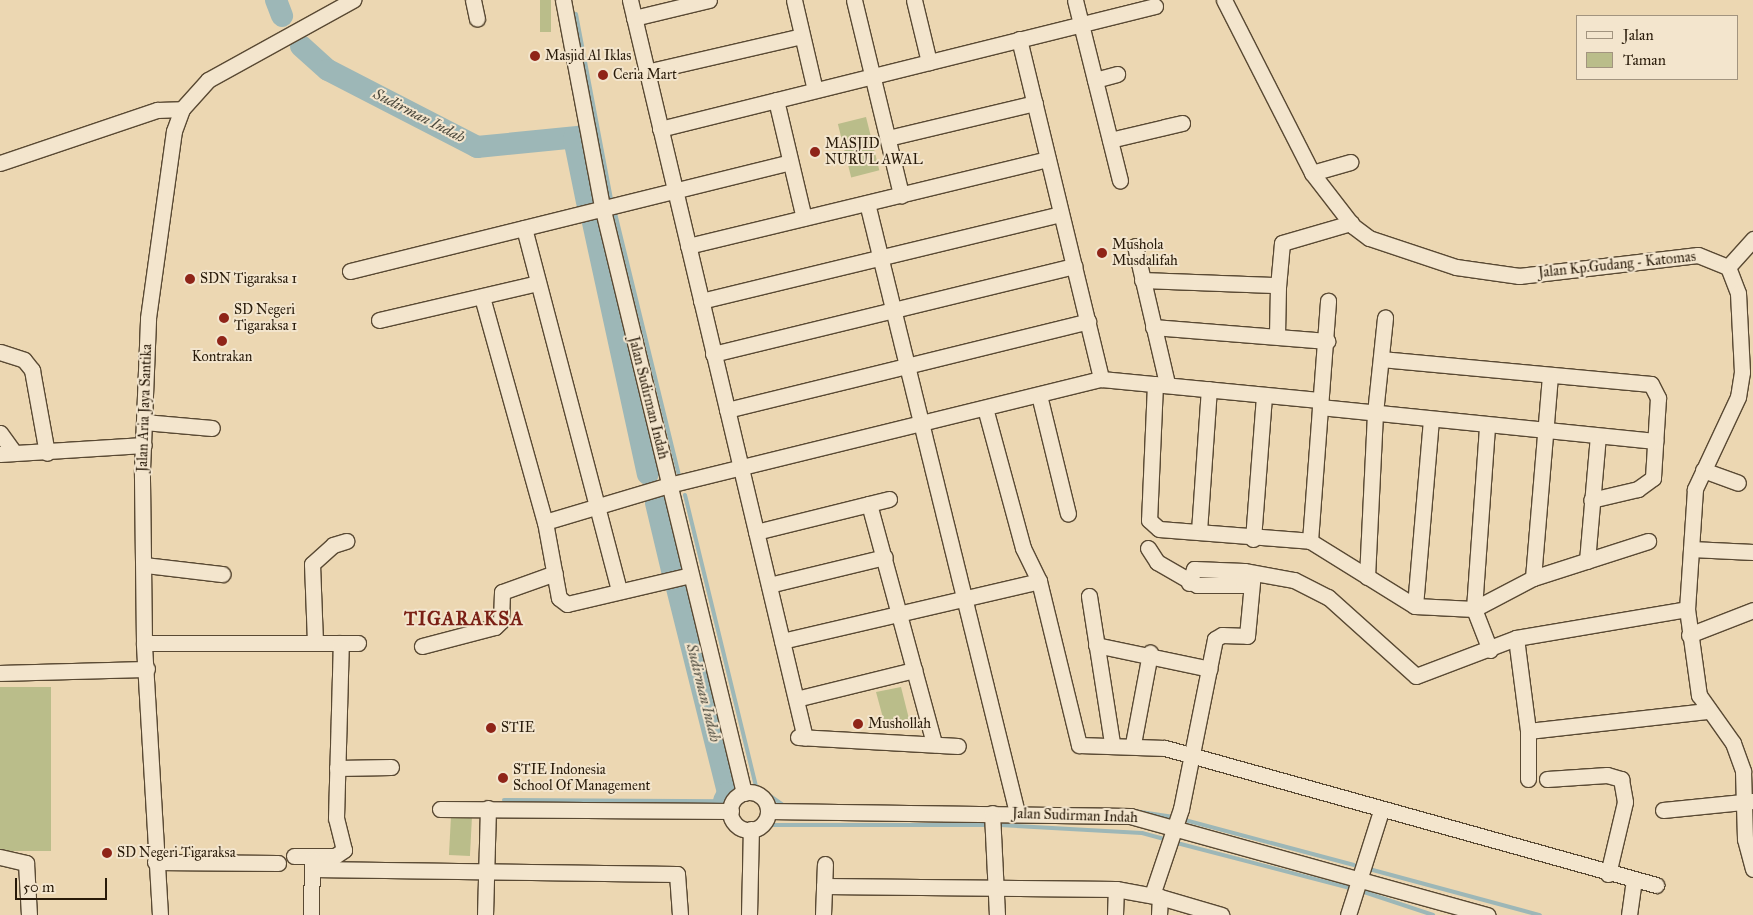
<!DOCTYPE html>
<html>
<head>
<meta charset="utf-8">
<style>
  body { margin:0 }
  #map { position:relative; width:1753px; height:915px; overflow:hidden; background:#ecd7b2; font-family:"IM FELL Great Primer",serif }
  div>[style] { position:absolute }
  .green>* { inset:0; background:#babd8a; transform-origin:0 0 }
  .stream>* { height:4px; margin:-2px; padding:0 2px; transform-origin:2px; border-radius:2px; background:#9db7b7 }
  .river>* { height:22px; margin:-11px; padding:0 11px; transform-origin:11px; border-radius:11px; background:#9db7b7 }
  .roads { filter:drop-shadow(1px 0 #594933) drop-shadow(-1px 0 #594933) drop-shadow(0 1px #594933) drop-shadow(0 -1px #594933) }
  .minor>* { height:15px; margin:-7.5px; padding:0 7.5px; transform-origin:7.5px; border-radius:7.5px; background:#f3e5cd }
  .minor>.ring { margin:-7.5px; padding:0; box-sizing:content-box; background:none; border:15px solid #f3e5cd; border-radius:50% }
  .dots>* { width:14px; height:14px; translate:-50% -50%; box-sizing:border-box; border:2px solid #f3e5cd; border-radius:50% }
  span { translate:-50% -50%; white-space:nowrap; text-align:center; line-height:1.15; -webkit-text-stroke:4px #f3e5cd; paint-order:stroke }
  .poi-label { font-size:14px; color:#281a09 }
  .left { translate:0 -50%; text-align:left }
  .street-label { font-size:14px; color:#281a09 }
  .water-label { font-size:15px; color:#4b493d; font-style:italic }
  .district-label { font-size:19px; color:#7a1f14; font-weight:700; letter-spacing:1px }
  .legend { position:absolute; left:1576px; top:15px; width:162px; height:65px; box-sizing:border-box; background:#f3e5cd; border:1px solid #a2947f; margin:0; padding:6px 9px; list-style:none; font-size:15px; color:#281a09 }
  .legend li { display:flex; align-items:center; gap:10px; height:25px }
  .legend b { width:25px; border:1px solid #a2947f }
  .scale { position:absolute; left:15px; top:878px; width:92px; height:22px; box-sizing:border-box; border:2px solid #281a09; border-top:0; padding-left:6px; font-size:15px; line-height:18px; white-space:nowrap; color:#281a09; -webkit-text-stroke:4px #f3e5cd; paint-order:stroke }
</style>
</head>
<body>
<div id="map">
  <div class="green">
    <i style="left:540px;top:0;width:11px;height:32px"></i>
    <i style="left:866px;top:117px;width:55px;height:29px;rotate:76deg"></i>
    <i style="left:0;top:687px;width:51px;height:164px"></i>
    <i style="clip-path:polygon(901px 687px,911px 727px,886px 729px,876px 692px)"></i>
    <i style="left:451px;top:816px;width:21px;height:39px;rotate:3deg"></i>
  </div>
  <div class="stream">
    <i style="left:576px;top:14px;width:188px;rotate:79.3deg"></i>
    <i style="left:615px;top:213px;width:270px;rotate:76.3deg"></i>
    <i style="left:685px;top:495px;width:300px;rotate:76.3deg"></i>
    <i style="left:756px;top:786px;width:32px;rotate:35deg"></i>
    <i style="left:504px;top:800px;width:220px;rotate:0.3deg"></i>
    <i style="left:1134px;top:811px;width:40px;rotate:8.5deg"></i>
    <i style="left:1181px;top:819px;width:179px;rotate:14.9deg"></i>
    <i style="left:773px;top:825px;width:216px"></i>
    <i style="left:1000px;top:825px;width:142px;rotate:3.2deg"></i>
    <i style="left:1142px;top:833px;width:23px;rotate:15deg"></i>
    <i style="left:1173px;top:842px;width:183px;rotate:14.6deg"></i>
    <i style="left:1369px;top:869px;width:177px;rotate:15.1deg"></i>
    <i style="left:1361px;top:891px;width:76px;rotate:18.4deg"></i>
  </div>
  <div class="river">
    <i style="left:276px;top:0;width:17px;rotate:69deg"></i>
    <i style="left:301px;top:46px;width:36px;rotate:42deg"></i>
    <i style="left:328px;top:70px;width:168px;rotate:27.3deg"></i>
    <i style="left:477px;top:147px;width:111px;rotate:-5.7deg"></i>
    <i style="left:574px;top:138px;width:65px;rotate:78.5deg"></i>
    <i style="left:592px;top:218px;width:262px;rotate:77.7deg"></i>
    <i style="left:656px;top:503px;width:69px;rotate:76.6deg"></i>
    <i style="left:676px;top:584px;width:215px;rotate:76deg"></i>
    <i style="left:728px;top:793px;width:9px;rotate:117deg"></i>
  </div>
  <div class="roads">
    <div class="minor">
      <i style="left:473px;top:0;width:19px;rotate:78deg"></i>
      <i style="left:563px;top:0;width:210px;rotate:79.3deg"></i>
      <i style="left:602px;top:206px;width:604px;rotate:76.4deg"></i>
      <i style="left:630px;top:0;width:758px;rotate:76.66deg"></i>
      <i style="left:794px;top:0;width:92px;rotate:76.9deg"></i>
      <i style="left:854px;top:0;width:201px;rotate:76.4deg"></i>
      <i style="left:914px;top:0;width:64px;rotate:76.4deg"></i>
      <i style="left:1075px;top:0;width:186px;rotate:76deg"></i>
      <i style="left:1224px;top:0;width:194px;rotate:63deg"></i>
      <i style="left:1312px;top:173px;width:67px;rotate:52.3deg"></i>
      <i style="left:1353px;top:226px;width:20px;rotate:37deg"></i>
      <i style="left:1369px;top:238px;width:92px;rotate:18.4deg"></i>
      <i style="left:1456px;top:267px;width:64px;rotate:8.1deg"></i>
      <i style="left:1519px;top:276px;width:180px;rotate:-6.7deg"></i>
      <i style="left:1698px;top:255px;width:32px;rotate:22deg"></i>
      <i style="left:1728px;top:267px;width:28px;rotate:69deg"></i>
      <i style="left:1738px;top:293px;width:79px;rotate:87.1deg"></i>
      <i style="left:1742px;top:372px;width:25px;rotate:99deg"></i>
      <i style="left:1738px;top:397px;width:102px;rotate:115.1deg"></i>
      <i style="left:1695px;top:489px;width:120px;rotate:93.8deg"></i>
      <i style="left:1687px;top:609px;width:87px;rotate:82.1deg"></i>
      <i style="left:1699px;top:695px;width:59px;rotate:54.7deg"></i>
      <i style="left:1733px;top:743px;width:30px;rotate:70deg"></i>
      <i style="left:1743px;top:771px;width:68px;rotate:88.3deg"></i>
      <i style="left:1745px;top:839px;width:31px;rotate:75deg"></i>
      <i style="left:634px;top:18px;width:77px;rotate:-13.5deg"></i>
      <i style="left:1019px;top:39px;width:350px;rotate:76.4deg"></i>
      <i style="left:646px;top:72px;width:160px;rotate:-13deg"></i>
      <i style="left:1095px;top:80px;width:23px;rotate:-15deg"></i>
      <i style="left:776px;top:100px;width:121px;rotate:76.7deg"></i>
      <i style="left:660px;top:129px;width:510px;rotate:-13.95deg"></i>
      <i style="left:888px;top:138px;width:151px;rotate:-13.4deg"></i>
      <i style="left:1110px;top:140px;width:74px;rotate:-13.3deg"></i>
      <i style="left:0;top:163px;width:166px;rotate:-18.7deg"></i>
      <i style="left:157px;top:110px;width:25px;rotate:-2deg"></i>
      <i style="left:1312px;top:173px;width:40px;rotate:-16deg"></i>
      <i style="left:867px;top:203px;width:628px;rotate:76.18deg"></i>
      <i style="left:524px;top:228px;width:374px;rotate:75.3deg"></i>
      <i style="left:688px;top:246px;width:370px;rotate:-13.6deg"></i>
      <i style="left:1135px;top:246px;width:142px;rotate:76.9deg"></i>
      <i style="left:1728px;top:267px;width:38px;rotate:-48deg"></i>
      <i style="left:350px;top:271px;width:453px;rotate:-13.9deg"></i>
      <i style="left:1142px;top:280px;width:131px;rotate:2.2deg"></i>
      <i style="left:1273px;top:285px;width:5px;rotate:22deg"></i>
      <i style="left:1278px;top:287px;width:48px;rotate:91.2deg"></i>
      <i style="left:1278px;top:287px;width:44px;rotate:-84.8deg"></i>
      <i style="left:1282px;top:243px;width:72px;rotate:-16.2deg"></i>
      <i style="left:482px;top:297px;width:234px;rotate:74.4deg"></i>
      <i style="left:545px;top:522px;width:77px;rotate:79.6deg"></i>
      <i style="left:559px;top:598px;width:10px;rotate:37deg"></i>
      <i style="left:567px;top:604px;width:127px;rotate:-13.2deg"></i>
      <i style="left:701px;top:301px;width:370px;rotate:-13.6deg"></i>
      <i style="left:379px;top:320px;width:163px;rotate:-13.1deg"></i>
      <i style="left:1153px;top:327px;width:175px;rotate:4.6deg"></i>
      <i style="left:0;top:352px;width:25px;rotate:18deg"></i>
      <i style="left:24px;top:360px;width:13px;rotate:51deg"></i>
      <i style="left:32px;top:370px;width:84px;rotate:79.8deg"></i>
      <i style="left:713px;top:354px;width:372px;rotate:-13.7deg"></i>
      <i style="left:1381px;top:359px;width:271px;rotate:5.3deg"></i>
      <i style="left:1651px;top:384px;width:16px;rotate:63deg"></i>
      <i style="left:1658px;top:398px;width:80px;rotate:93.6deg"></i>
      <i style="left:1653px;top:478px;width:19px;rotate:144deg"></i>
      <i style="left:1638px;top:489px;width:48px;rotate:166.8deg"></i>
      <i style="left:1155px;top:384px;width:136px;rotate:92.5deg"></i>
      <i style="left:1149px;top:520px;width:13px;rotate:42deg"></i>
      <i style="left:1159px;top:529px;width:151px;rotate:4.5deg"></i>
      <i style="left:1310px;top:541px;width:123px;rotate:31.8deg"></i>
      <i style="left:1415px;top:606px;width:59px;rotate:2.9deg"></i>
      <i style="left:1474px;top:609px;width:67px;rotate:-27.7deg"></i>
      <i style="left:1533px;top:578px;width:121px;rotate:-17.8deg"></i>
      <i style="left:1039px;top:395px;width:122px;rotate:76.3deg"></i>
      <i style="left:1320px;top:407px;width:337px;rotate:5.8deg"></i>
      <i style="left:985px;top:408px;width:145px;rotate:74.8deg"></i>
      <i style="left:1023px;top:548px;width:37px;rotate:64deg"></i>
      <i style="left:1039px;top:581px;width:169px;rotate:76.3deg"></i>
      <i style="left:1079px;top:745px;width:86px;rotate:2deg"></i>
      <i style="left:1165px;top:748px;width:510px;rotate:15.59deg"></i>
      <i style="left:727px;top:410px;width:372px;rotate:-13.8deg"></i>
      <i style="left:144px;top:422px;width:68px;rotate:5deg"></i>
      <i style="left:1487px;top:427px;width:182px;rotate:94.1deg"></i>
      <i style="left:1474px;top:609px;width:44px;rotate:68.7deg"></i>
      <i style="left:0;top:433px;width:24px;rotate:54deg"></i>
      <i style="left:0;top:454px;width:144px;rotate:-3.6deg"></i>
      <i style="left:1703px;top:470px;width:37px;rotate:20deg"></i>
      <i style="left:889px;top:499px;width:21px;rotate:166deg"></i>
      <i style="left:869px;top:504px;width:249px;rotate:74.8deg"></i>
      <i style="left:545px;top:522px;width:129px;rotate:-16.6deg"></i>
      <i style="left:669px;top:485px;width:445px;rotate:-13.8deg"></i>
      <i style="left:1101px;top:379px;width:219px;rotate:5.5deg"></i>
      <i style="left:1199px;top:531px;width:142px;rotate:-86deg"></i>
      <i style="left:756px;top:532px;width:116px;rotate:-13.9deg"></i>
      <i style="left:1253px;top:539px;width:144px;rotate:-85.6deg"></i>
      <i style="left:1310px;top:541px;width:241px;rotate:-85.7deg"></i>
      <i style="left:1148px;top:548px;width:17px;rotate:57deg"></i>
      <i style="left:1157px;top:562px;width:46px;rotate:29.9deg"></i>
      <i style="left:1197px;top:585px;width:46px"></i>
      <i style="left:1243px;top:585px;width:14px;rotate:-86deg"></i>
      <i style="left:1244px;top:571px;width:51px;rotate:10.2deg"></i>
      <i style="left:1294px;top:580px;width:38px;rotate:27deg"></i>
      <i style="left:1328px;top:597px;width:118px;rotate:41.9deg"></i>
      <i style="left:1416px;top:676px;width:107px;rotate:-20.8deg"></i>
      <i style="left:1516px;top:638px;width:173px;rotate:-9.6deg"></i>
      <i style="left:1691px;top:549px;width:62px;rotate:2.8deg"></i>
      <i style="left:1587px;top:561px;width:125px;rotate:-85deg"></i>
      <i style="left:145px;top:565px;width:78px;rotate:6.7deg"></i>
      <i style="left:1367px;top:577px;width:164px;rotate:-87.2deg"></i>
      <i style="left:1375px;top:413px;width:96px;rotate:-84deg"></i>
      <i style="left:1533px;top:578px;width:203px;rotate:-85.2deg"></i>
      <i style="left:1189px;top:583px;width:15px;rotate:-70deg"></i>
      <i style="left:1194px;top:569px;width:50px;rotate:2.3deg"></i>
      <i style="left:769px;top:585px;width:119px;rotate:-13.6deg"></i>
      <i style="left:1089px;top:596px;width:149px;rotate:81.1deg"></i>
      <i style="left:1415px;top:606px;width:187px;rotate:-85.1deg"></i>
      <i style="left:1689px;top:635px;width:69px;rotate:-21.3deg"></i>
      <i style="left:1516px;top:638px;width:94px;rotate:82.6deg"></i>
      <i style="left:1528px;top:731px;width:48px;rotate:90deg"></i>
      <i style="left:782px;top:641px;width:264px;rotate:-13.1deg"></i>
      <i style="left:315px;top:642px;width:78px;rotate:-92.2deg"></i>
      <i style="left:312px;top:564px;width:28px;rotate:-42deg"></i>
      <i style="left:333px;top:545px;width:14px;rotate:-17deg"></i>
      <i style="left:144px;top:643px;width:214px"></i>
      <i style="left:1096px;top:645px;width:116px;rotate:11.9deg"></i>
      <i style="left:422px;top:646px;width:75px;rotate:-14.6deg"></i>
      <i style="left:495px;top:627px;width:8px;rotate:-45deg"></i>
      <i style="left:501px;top:621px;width:29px;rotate:-88deg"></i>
      <i style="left:502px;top:592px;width:56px;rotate:-19.7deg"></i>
      <i style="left:0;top:673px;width:147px;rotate:-1.6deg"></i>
      <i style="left:796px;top:699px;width:122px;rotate:-13.8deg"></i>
      <i style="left:1528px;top:731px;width:180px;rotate:-6.4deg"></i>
      <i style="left:798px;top:737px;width:160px;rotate:3.2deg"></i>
      <i style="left:1133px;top:744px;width:93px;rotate:-79.4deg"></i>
      <i style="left:337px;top:768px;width:54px;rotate:-1.1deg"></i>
      <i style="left:1547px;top:779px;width:60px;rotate:-3.8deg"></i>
      <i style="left:1607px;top:775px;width:15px;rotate:16deg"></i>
      <i style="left:1621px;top:779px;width:23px;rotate:80deg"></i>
      <i style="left:1625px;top:802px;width:74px;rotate:103.3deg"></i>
      <i class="ring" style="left:730px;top:792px;width:23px;height:23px"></i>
      <i style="left:440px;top:809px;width:291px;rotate:0.4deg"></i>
      <i style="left:1663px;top:810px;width:90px;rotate:-5.7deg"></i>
      <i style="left:769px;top:811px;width:361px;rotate:0.8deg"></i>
      <i style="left:1130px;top:816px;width:371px;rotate:15.5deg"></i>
      <i style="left:992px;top:813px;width:102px;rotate:87.2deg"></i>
      <i style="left:294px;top:856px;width:41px"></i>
      <i style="left:335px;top:856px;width:11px;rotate:-34deg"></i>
      <i style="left:344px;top:850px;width:33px;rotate:-104deg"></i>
      <i style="left:336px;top:818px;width:175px;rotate:-88.4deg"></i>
      <i style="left:0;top:857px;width:27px;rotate:13deg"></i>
      <i style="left:26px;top:863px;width:52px;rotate:86.7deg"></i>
      <i style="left:155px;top:862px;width:123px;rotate:0.5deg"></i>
      <i style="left:312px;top:869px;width:365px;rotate:0.8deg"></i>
      <i style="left:677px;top:874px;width:41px;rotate:85.8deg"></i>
      <i style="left:824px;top:886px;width:292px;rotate:0.6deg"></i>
      <i style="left:1116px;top:889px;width:45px;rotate:10.3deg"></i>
      <i style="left:1160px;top:897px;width:64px;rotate:16.4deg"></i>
      <i style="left:1152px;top:895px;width:91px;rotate:-71.4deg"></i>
      <i style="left:1181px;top:809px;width:173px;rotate:-78.7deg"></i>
      <i style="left:1215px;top:639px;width:8px;rotate:-30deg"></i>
      <i style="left:1222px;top:635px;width:25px;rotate:2deg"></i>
      <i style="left:1247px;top:636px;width:63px;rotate:-84.6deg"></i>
      <i style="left:160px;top:915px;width:272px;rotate:-93.4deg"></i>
      <i style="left:144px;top:643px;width:173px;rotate:-90.7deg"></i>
      <i style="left:142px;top:470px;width:152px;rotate:-87.7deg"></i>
      <i style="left:148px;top:318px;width:189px;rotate:-82.1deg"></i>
      <i style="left:174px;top:131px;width:23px;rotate:-70deg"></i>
      <i style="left:182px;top:109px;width:39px;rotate:-48deg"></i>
      <i style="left:208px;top:80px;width:166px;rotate:-28.9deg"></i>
      <i style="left:311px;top:915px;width:56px;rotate:-89deg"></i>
      <i style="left:485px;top:915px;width:107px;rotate:-88.4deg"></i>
      <i style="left:749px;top:915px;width:86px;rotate:-88.7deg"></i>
      <i style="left:823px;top:915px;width:51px;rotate:-87.8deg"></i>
      <i style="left:1115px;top:915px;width:26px;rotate:-88deg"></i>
      <i style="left:1159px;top:915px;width:18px;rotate:-87deg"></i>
      <i style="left:1348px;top:915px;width:109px;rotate:-72.4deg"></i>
      <i style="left:1629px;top:915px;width:34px;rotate:-82deg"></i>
    </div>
  </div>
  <div class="dots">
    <i style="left:535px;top:56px;background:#8f2418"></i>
    <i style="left:603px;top:75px;background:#8f2418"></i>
    <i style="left:815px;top:152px;background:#8f2418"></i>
    <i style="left:1102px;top:253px;background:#8f2418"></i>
    <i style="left:190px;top:279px;background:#8f2418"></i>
    <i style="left:224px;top:318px;background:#8f2418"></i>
    <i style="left:222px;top:341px;background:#8f2418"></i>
    <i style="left:858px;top:724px;background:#8f2418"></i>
    <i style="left:491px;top:728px;background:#8f2418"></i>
    <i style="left:503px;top:778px;background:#8f2418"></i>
    <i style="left:107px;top:853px;background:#8f2418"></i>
  </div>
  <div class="poi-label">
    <span class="left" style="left:545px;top:56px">Masjid Al Iklas</span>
    <span class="left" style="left:613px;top:75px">Ceria Mart</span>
    <span class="left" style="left:825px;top:152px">MASJID<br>NURUL AWAL</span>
    <span class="left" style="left:1112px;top:253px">Mushola<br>Musdalifah</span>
    <span class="left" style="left:200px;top:279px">SDN Tigaraksa 1</span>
    <span class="left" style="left:234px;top:318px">SD Negeri<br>Tigaraksa 1</span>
    <span style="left:222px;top:357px">Kontrakan</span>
    <span class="left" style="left:868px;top:724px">Mushollah</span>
    <span class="left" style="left:501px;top:728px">STIE</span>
    <span class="left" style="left:513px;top:778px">STIE Indonesia<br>School Of Management</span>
    <span class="left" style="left:117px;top:853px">SD Negeri Tigaraksa</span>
  </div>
  <div class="street-label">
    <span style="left:1617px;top:265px;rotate:-6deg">Jalan Kp.Gudang - Katomas</span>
    <span style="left:648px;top:398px;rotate:76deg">Jalan Sudirman Indah</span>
    <span style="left:145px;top:408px;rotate:-88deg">Jalan Aria Jaya Santika</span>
    <span style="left:1075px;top:816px;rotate:2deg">Jalan Sudirman Indah</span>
  </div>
  <div class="water-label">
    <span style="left:419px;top:116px;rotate:27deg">Sudirman Indah</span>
    <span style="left:703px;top:693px;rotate:76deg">Sudirman Indah</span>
  </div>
  <div class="district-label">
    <span style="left:464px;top:619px">TIGARAKSA</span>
  </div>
  <ul class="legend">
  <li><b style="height:6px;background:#f3e5cd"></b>Jalan</li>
  <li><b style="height:14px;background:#babd8a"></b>Taman</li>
  </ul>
  <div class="scale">50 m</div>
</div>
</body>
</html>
